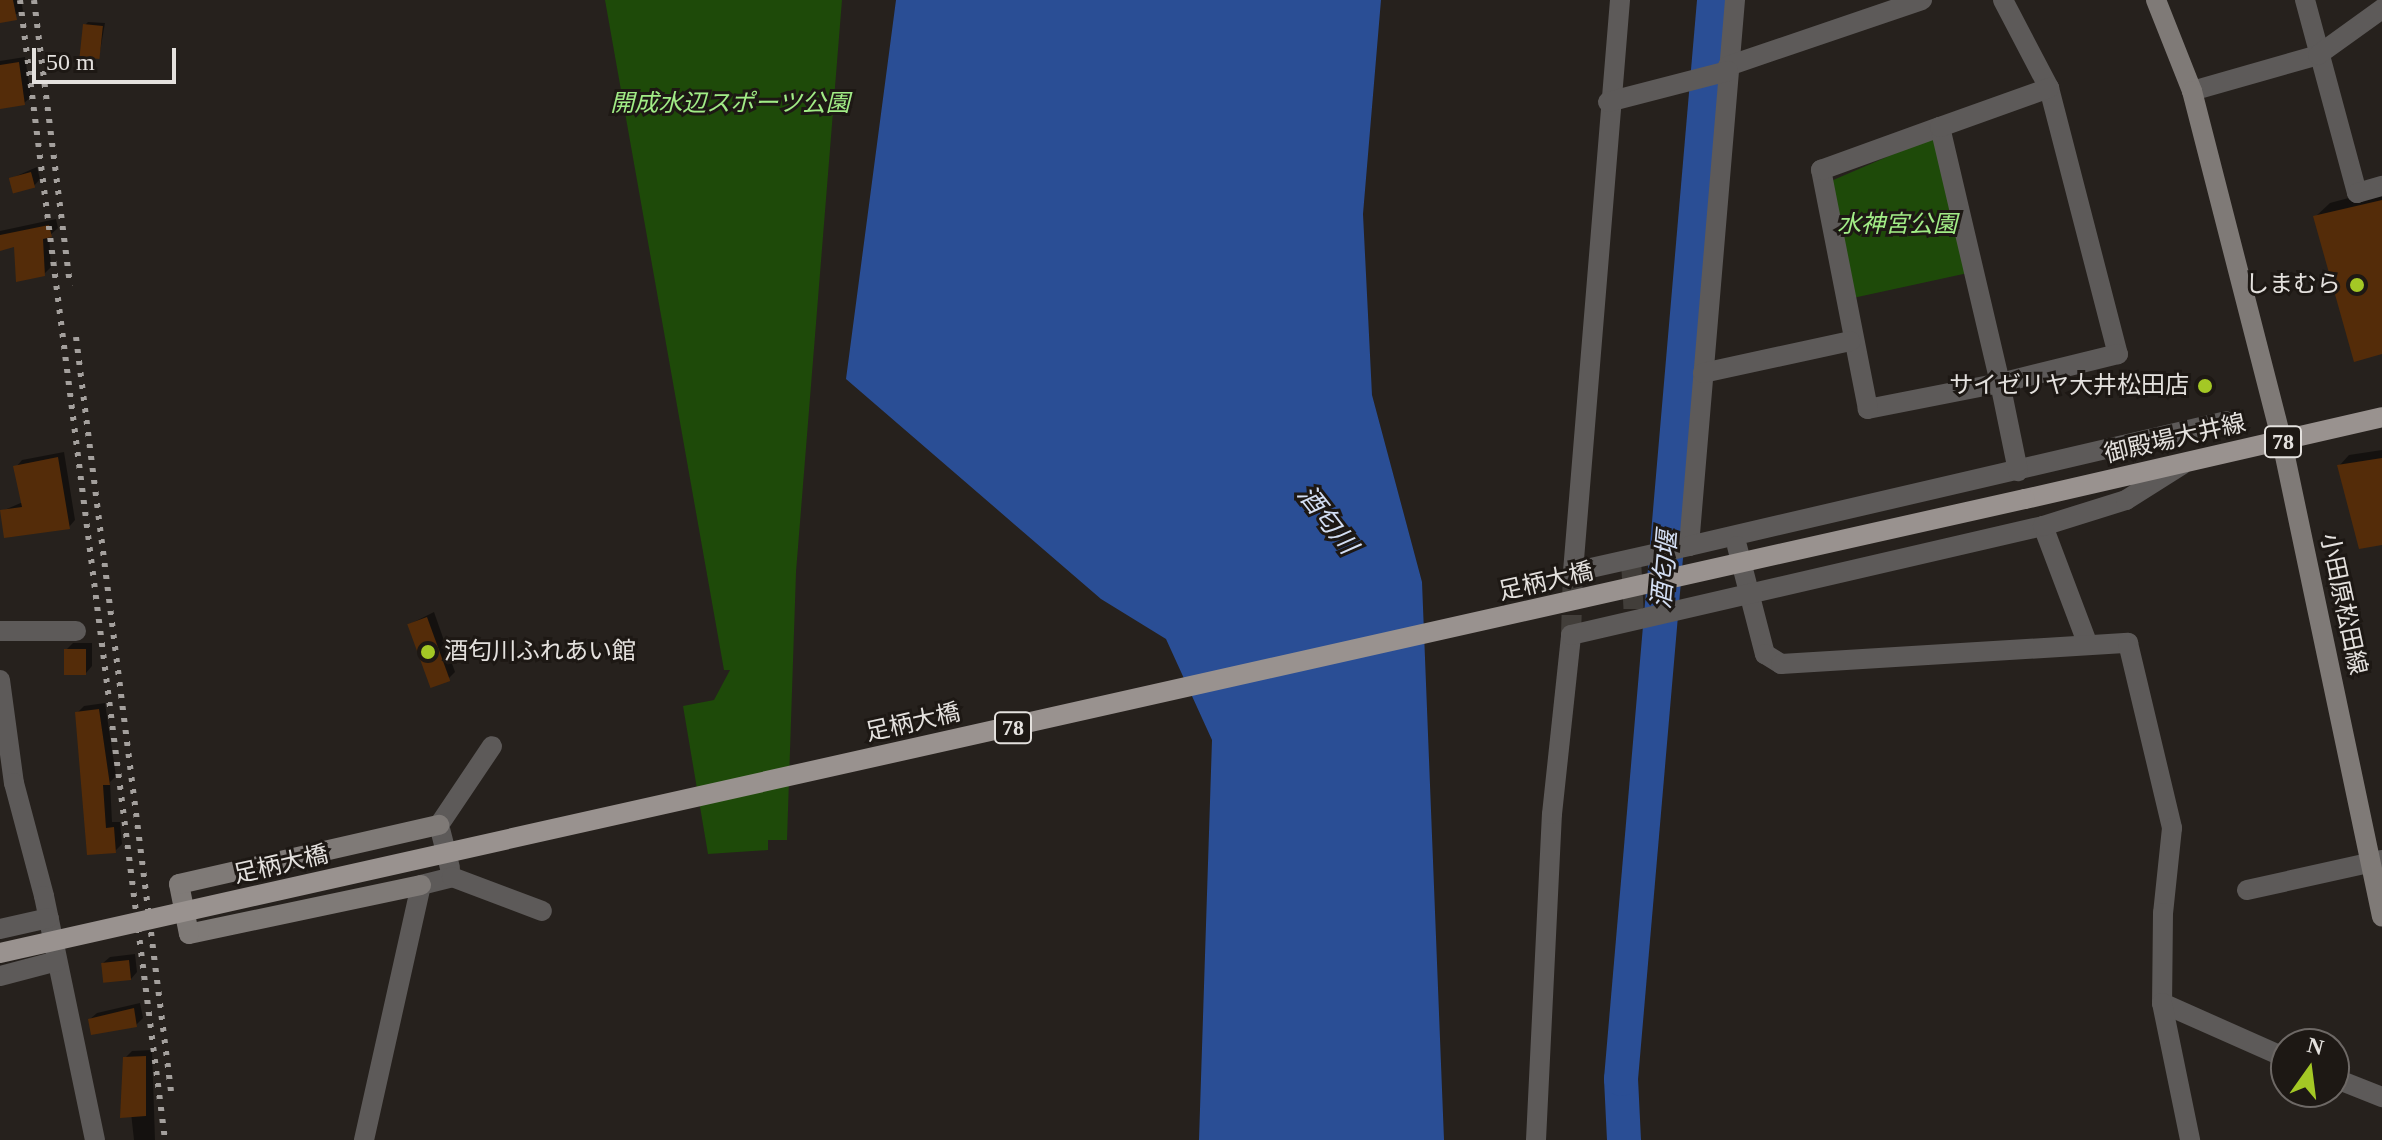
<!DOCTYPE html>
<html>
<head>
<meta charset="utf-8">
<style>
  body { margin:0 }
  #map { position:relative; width:2382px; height:1140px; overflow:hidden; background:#26211d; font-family:"Times New Roman","Noto Sans JP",serif }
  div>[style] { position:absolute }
  .green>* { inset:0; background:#1e4a09 }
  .water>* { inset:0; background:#2a4e95 }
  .shadow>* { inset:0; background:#0007 }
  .river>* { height:34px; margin:-17px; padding:0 17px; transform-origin:17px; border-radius:17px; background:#2a4e95 }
  .building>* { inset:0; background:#542c09; transform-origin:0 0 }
  .street-tunnel>* { height:20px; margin-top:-10px; transform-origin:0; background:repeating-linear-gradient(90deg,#423e3a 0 20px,transparent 0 30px) }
  .street>* { height:20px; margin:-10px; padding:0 10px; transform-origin:10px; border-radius:10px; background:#5d5a59 }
  .secondary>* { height:20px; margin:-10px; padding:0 10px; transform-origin:10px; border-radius:10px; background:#7f7a77 }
  .primary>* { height:20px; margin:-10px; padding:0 10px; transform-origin:10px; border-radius:10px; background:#99928f }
  .rail>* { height:6px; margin-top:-3px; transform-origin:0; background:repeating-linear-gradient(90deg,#a4a09d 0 4px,transparent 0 12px) }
  .primary-bridge>* { height:20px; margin:-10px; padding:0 10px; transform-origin:10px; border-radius:10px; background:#99928f }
  .dots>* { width:22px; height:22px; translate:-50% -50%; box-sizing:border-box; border:4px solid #1d1814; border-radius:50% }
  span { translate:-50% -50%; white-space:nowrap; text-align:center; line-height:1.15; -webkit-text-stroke:6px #1d1814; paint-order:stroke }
  .shield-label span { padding:2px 6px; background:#1d1814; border:2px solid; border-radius:6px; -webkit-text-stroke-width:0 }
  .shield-label { font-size:22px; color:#e4e1de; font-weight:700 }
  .park-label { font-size:24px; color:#a1ec86; font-style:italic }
  .poi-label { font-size:24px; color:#e4e1de }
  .right { translate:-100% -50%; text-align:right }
  .left { translate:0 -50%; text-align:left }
  .street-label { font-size:24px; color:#e4e1de }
  .water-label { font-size:26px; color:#d3def3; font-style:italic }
  .north { position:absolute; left:2270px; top:1028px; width:80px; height:80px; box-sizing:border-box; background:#1d1814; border:2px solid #6d6865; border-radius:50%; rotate:14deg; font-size:22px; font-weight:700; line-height:32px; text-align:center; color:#e4e1de }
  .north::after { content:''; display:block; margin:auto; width:28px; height:36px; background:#a4c825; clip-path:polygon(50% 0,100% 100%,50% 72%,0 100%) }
  .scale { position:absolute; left:32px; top:48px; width:144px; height:36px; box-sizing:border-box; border:4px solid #e4e1de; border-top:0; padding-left:10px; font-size:24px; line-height:28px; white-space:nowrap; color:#e4e1de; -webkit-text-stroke:6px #1d1814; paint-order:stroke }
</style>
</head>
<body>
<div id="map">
  <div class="green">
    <i style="clip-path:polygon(605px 0,842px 0,796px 572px,787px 840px,768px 840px,768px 850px,708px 854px,683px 706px,714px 700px,730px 670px,724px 670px)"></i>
    <i style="clip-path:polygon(1933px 137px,1968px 273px,1853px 298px,1831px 181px)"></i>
  </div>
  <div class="water">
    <i style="clip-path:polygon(896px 0,1381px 0,1363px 214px,1372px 395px,1422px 582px,1444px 1140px,1199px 1140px,1212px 740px,1166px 639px,1101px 599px,846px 379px)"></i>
  </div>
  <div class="shadow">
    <i style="clip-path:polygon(0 0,21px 0,23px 11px,0 22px)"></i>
    <i style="clip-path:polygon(88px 22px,105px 23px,99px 57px,85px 25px)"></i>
    <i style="clip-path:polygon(25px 57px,31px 97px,24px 103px,0 107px,0 61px)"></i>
    <i style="clip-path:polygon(37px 167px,40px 179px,34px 186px,12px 178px)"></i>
    <i style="clip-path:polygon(2382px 189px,2382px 352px,2315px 217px,2330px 203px)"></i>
    <i style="clip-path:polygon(56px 219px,58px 228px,49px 236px,51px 267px,44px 274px,16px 245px,0 249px,0 231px)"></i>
    <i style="clip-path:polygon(2382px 450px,2382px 543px,2339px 466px,2349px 455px)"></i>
    <i style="clip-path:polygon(64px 452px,75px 520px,69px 527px,2px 511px,23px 502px,16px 467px,22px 460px)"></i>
    <i style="clip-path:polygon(434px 612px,455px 672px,448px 679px,410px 624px)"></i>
    <i style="clip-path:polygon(73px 643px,92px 643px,92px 666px,86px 673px,66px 650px)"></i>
    <i style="clip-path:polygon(105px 703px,116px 776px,110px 782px,112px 822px,120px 822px,122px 844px,115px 851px,89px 853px,77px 713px,84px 706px)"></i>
    <i style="clip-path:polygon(135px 954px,137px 972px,131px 979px,103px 963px,110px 957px)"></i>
    <i style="clip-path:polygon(140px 1003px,143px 1018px,136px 1025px,90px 1019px,97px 1013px)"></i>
    <i style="clip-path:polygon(152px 1050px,155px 1140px,134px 1140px,125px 1058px,132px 1051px)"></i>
  </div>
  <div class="river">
    <i style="left:1624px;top:1140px;width:61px;rotate:-92.8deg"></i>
    <i style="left:1621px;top:1079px;width:1083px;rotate:-85.07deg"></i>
  </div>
  <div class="building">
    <i style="clip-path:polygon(0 0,13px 0,17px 20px,0 23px)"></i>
    <i style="left:83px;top:24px;width:20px;height:33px;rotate:6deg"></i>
    <i style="clip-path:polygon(19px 62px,25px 105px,0 109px,0 65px)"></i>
    <i style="left:31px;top:172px;width:16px;height:23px;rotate:75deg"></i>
    <i style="clip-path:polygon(2382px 200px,2382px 354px,2354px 362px,2313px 216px)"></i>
    <i style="clip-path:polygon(49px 225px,52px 237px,43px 239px,45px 276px,16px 282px,14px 247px,0 251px,0 235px)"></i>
    <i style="clip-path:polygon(58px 457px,70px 529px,4px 538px,0 510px,22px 507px,13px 466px)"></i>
    <i style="clip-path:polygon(2382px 458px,2382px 545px,2359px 549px,2337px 465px)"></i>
    <i style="left:427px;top:617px;width:68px;height:21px;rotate:70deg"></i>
    <i style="left:64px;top:649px;width:22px;height:26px"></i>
    <i style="clip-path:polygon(99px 709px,110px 785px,103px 785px,106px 828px,114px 827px,116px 853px,87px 855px,75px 712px)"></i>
    <i style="left:129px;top:960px;width:20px;height:28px;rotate:84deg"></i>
    <i style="clip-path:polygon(134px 1008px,137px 1027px,91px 1035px,88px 1019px)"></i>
    <i style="clip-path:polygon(146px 1056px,146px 1116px,120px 1118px,123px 1057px)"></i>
  </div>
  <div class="street-tunnel">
    <i style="left:1631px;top:559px;width:59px;rotate:87.1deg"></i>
    <i style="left:1571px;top:635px;width:63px;rotate:-88.2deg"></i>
  </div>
  <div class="street">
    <i style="left:1620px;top:0;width:574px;rotate:94.7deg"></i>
    <i style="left:1573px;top:572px;width:119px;rotate:-12.6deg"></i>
    <i style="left:1735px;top:0;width:548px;rotate:94.82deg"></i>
    <i style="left:1689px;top:546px;width:551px;rotate:-13.1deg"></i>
    <i style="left:2003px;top:0;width:99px;rotate:62.4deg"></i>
    <i style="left:2049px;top:88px;width:275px;rotate:75.5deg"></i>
    <i style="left:2118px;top:354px;width:122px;rotate:166.2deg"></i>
    <i style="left:2000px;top:383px;width:135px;rotate:168.9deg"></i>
    <i style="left:1868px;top:409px;width:244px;rotate:-101.1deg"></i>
    <i style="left:1821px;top:170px;width:127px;rotate:-19.9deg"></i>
    <i style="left:1940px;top:127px;width:263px;rotate:76.8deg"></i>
    <i style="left:2000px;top:383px;width:90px;rotate:78.4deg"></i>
    <i style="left:2305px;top:0;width:200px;rotate:74.9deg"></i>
    <i style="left:2357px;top:193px;width:26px;rotate:-16deg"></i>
    <i style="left:1728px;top:66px;width:205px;rotate:-18.8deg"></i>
    <i style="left:2192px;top:91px;width:131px;rotate:-15.9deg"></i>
    <i style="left:2318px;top:55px;width:79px;rotate:-35.7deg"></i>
    <i style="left:1608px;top:102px;width:124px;rotate:-14.5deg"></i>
    <i style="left:1940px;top:127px;width:116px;rotate:-19.7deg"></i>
    <i style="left:1703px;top:373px;width:151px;rotate:-12.2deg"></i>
    <i style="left:2043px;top:526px;width:127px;rotate:69.3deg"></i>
    <i style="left:1737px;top:546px;width:112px;rotate:75.5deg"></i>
    <i style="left:1765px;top:654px;width:19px;rotate:32deg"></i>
    <i style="left:1781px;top:664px;width:348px;rotate:-3.5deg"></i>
    <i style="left:2128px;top:643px;width:190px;rotate:76.6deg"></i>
    <i style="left:2172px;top:828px;width:85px;rotate:96deg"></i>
    <i style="left:2163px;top:913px;width:90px;rotate:90.6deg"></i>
    <i style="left:2162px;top:1003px;width:136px;rotate:23.9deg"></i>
    <i style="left:0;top:631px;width:76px"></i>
    <i style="left:0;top:680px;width:104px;rotate:82.3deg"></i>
    <i style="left:14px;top:783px;width:117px;rotate:75.1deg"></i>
    <i style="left:44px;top:896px;width:249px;rotate:78.2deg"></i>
    <i style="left:450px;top:868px;width:44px;rotate:-104.3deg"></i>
    <i style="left:439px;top:825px;width:95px;rotate:-56.1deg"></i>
    <i style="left:2247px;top:890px;width:138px;rotate:-12.5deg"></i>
    <i style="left:0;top:929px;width:50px;rotate:-12.7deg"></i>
    <i style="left:0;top:976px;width:59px;rotate:-14.7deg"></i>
    <i style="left:2162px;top:1003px;width:140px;rotate:78.4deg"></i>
    <i style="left:2334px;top:1078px;width:52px;rotate:21.6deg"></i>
    <i style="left:364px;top:1140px;width:261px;rotate:-77.4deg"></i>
    <i style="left:421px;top:885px;width:32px;rotate:-14deg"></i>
    <i style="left:452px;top:877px;width:96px;rotate:20.7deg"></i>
    <i style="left:1536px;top:1140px;width:326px;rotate:-87.2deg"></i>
    <i style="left:1552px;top:814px;width:180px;rotate:-83.9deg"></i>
    <i style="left:1571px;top:635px;width:484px;rotate:-13deg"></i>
    <i style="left:2043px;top:526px;width:87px;rotate:-17.4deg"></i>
    <i style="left:2126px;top:500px;width:67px;rotate:-32.3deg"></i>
  </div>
  <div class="secondary">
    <i style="left:2156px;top:0;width:98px;rotate:68.4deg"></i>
    <i style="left:2192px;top:91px;width:362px;rotate:75.6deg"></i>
    <i style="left:2282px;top:442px;width:485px;rotate:78.1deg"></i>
    <i style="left:421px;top:885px;width:237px;rotate:168.1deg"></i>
    <i style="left:189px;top:934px;width:51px;rotate:-101.3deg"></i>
    <i style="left:179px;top:884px;width:267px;rotate:-12.8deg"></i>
  </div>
  <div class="primary">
    <i style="left:2025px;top:499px;width:366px;rotate:-12.9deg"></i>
  </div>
  <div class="rail">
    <i style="left:20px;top:0;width:1149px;rotate:82.75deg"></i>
    <i style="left:34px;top:0;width:288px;rotate:82.8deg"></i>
    <i style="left:76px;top:337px;width:760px;rotate:82.82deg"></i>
  </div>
  <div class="primary-bridge">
    <i style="left:0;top:953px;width:2075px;rotate:-12.64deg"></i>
  </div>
  <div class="dots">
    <i style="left:2357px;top:285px;background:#a4c825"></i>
    <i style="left:2205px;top:386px;background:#a4c825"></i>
    <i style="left:428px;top:652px;background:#a4c825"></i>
  </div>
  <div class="shield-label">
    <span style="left:2283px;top:442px">78</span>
    <span style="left:1013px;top:728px">78</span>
  </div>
  <div class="park-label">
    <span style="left:730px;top:104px">開成水辺スポーツ公園</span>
    <span style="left:1897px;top:225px">水神宮公園</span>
  </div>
  <div class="poi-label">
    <span class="right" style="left:2341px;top:285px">しまむら</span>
    <span class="right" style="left:2189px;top:386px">サイゼリヤ大井松田店</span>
    <span class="left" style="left:444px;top:652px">酒匂川ふれあい館</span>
  </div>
  <div class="street-label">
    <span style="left:2175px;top:439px;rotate:-13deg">御殿場大井線</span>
    <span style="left:1546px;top:582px;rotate:-13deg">足柄大橋</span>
    <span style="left:2343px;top:604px;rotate:78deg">小田原松田線</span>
    <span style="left:913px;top:723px;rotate:-13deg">足柄大橋</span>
    <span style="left:281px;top:865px;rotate:-13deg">足柄大橋</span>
  </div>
  <div class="water-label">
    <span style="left:1327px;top:520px;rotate:52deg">酒匂川</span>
    <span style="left:1665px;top:570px;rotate:-85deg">酒匂堰</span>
  </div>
  <div class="north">N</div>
  <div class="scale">50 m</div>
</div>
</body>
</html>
